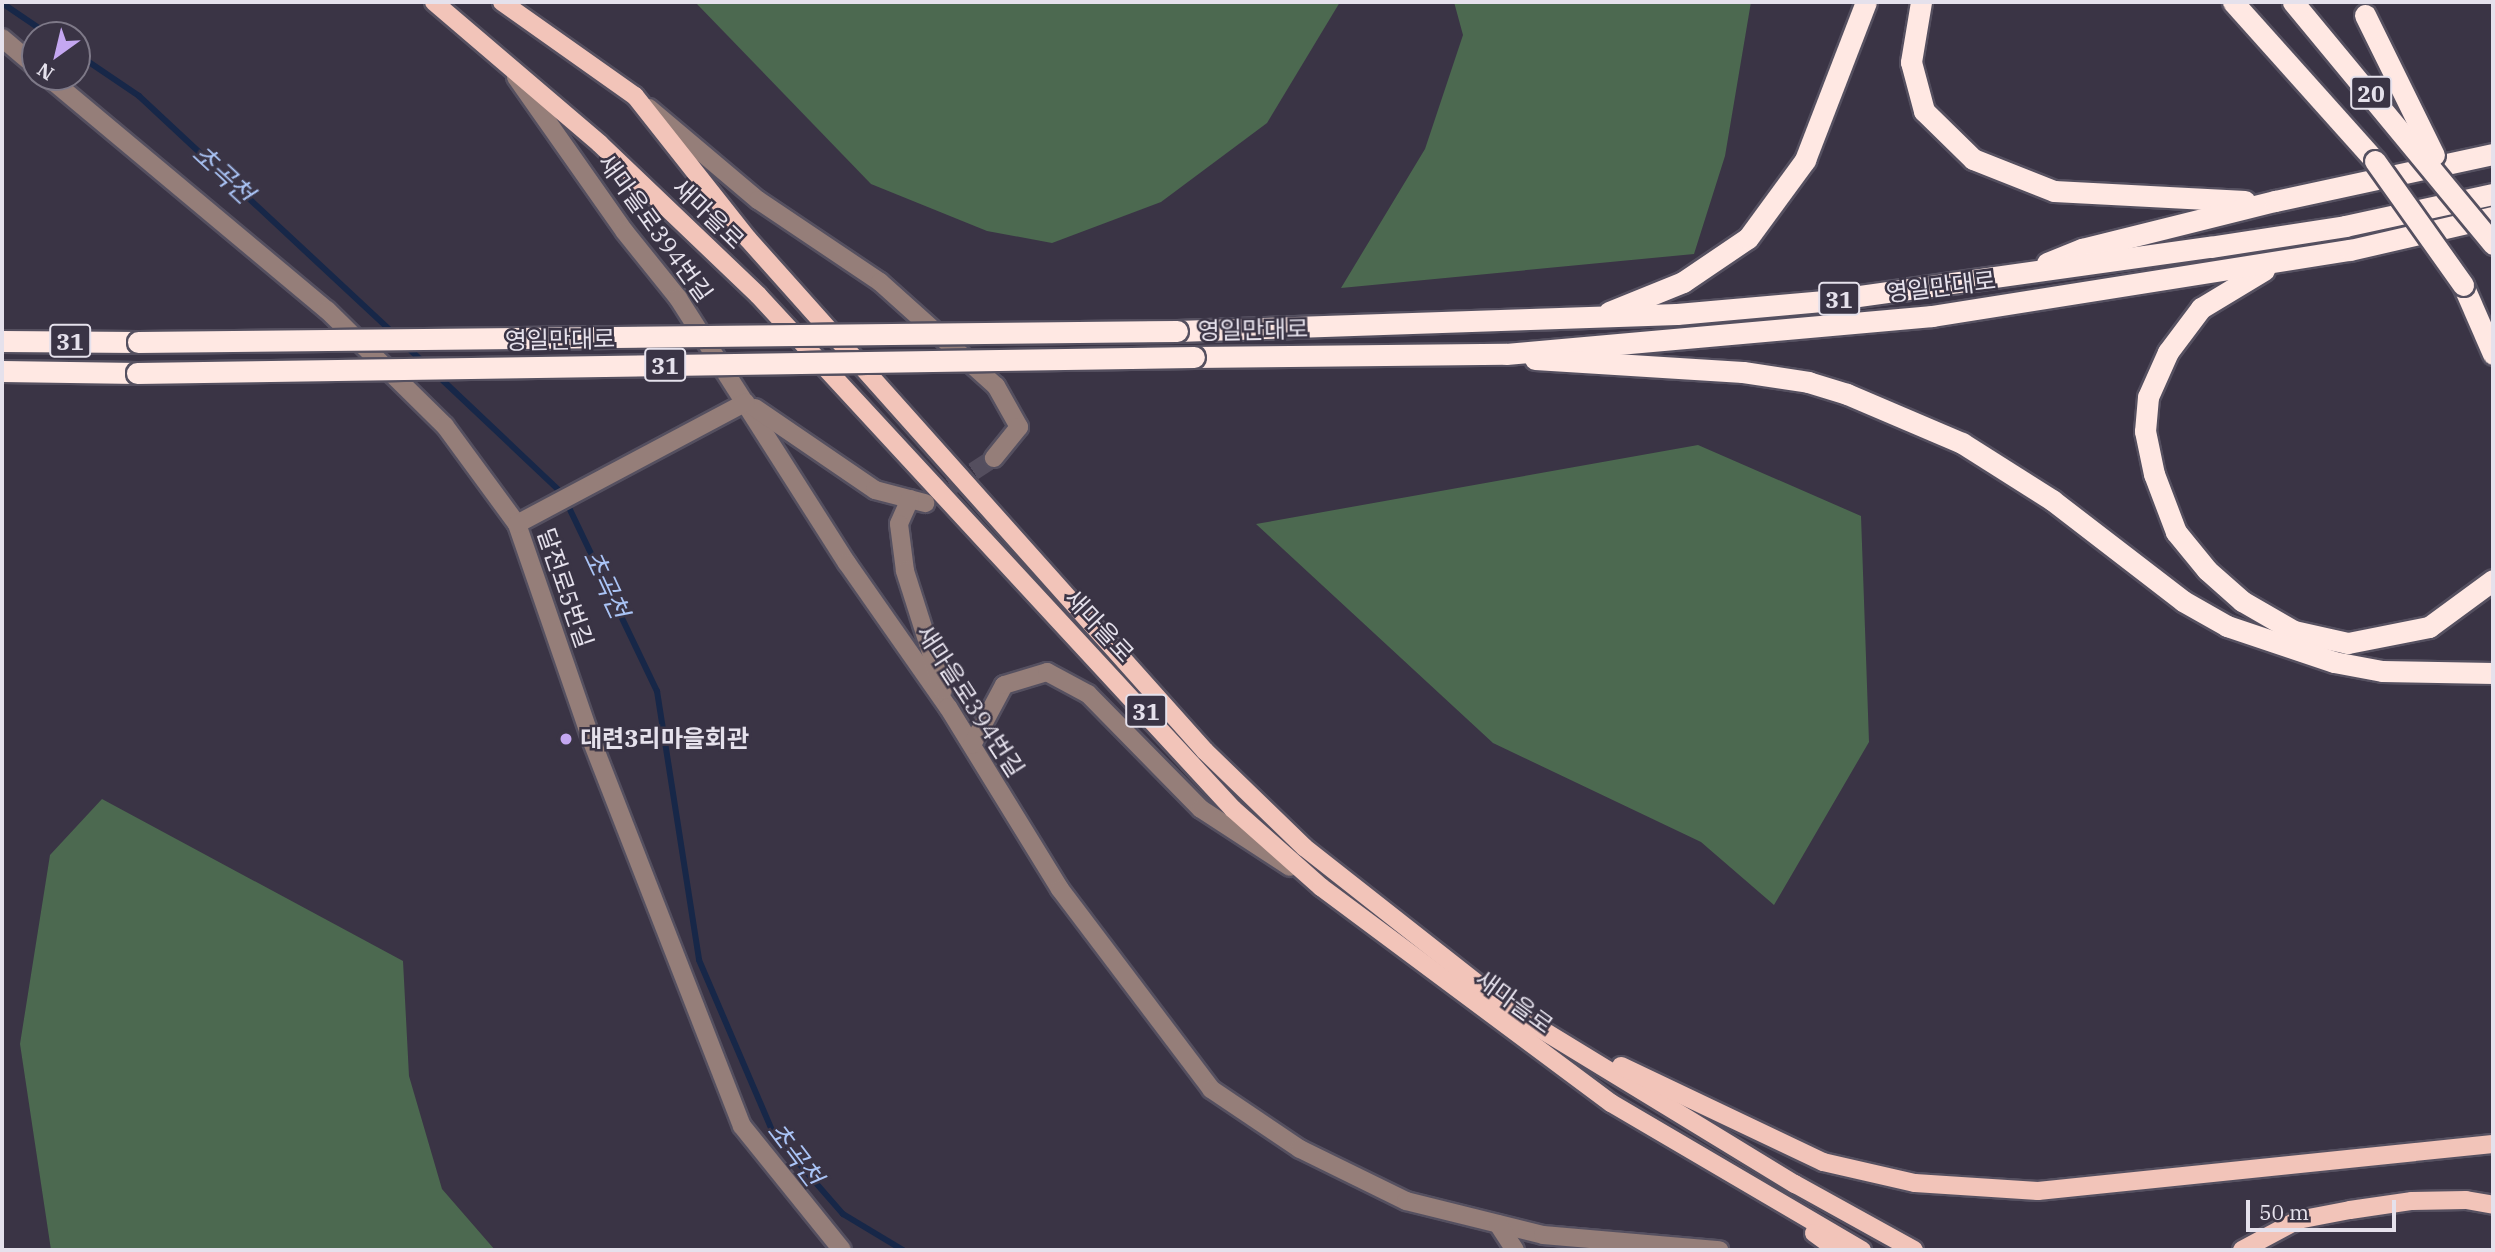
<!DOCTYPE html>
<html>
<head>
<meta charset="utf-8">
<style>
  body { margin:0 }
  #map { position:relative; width:2495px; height:1252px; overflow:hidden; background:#3a3445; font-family:"IBM Plex Serif","Noto Sans KR",serif }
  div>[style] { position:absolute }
  .green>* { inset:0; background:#4c6950 }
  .stream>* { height:6px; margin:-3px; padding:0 3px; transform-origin:3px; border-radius:3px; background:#172748 }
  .minor-tunnel>* { height:18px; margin-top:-9px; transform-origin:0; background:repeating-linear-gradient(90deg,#544e5e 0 18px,transparent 0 27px) }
  .roads { filter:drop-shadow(2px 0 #555060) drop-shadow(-2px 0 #555060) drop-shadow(0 2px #555060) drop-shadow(0 -2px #555060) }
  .minor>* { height:18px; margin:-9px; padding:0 9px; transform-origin:9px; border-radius:9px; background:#957e79 }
  .major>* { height:18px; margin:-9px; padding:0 9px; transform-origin:9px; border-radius:9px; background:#f2c4b9 }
  .highway>* { height:21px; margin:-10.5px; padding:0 10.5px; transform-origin:10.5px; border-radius:10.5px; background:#ffe8e3 }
  .bridges { filter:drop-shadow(2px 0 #555060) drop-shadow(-2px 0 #555060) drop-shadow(0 2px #555060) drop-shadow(0 -2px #555060) }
  .highway-bridge>* { height:21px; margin:-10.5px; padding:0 10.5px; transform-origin:10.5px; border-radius:10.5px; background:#ffe8e3 }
  .dots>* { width:19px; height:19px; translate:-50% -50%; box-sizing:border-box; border:4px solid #3a3445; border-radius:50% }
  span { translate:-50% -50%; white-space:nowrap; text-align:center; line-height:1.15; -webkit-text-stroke:5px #3a3445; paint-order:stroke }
  .shield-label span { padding:2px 5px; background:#3a3445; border:2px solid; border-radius:5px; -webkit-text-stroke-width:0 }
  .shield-label { font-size:23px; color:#e5e1ec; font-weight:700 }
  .street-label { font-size:24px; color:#e5e1ec }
  .poi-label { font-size:24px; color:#e5e1ec; font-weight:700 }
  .left { translate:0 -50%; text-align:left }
  .water-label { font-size:26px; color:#aac4f6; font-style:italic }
  .frame { position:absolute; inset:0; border:4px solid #e5e1ec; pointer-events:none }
  .north { position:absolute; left:21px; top:21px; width:70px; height:70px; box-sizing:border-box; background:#3a3445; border:2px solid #7e7988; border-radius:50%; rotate:214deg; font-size:19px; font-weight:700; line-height:28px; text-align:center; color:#e5e1ec }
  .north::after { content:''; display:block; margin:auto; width:24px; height:32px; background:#c4a7f1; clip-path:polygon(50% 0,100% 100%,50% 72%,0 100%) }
  .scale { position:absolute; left:2246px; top:1200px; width:150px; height:32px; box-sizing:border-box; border:4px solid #e5e1ec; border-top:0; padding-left:9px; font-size:21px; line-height:24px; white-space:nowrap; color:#e5e1ec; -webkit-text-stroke:5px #3a3445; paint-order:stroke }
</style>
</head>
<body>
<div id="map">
  <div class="green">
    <i style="clip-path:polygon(1340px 2px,1267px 123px,1161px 202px,1052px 243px,987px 231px,871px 184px,696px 3px)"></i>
    <i style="clip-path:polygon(1454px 2px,1751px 2px,1725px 156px,1694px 254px,1341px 288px,1425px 149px,1463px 35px)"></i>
    <i style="clip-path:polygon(1698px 445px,1861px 516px,1869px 742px,1774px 905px,1701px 842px,1493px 743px,1256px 524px)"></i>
    <i style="clip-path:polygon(102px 799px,403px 961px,409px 1076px,442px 1189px,495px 1250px,51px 1250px,20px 1044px,50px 855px)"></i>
  </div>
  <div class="stream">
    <i style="left:2px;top:3px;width:57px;rotate:34.2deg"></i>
    <i style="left:77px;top:54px;width:75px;rotate:34.1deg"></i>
    <i style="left:139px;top:96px;width:347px;rotate:43deg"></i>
    <i style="left:406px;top:346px;width:23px;rotate:43deg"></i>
    <i style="left:436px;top:374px;width:173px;rotate:43.4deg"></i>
    <i style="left:562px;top:493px;width:220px;rotate:64.4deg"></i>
    <i style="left:657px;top:691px;width:272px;rotate:81.1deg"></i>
    <i style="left:699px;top:960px;width:190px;rotate:66.8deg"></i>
    <i style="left:774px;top:1135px;width:105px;rotate:48.9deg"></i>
    <i style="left:843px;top:1214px;width:70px;rotate:31deg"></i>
  </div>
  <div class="minor-tunnel">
    <i style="left:928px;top:501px;width:79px;rotate:-33.1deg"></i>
  </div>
  <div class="roads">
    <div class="minor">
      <i style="left:2px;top:38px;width:43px;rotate:40.3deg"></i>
      <i style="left:48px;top:77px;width:363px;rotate:39.9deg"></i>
      <i style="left:327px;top:310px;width:165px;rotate:44.5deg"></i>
      <i style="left:445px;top:426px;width:122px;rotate:53.7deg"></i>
      <i style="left:517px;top:524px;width:227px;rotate:71deg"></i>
      <i style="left:591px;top:739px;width:415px;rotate:68.7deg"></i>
      <i style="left:742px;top:1126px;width:159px;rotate:51.1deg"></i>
      <i style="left:516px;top:77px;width:189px;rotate:54.9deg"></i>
      <i style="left:625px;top:232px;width:85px;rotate:51.2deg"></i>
      <i style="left:678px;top:298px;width:314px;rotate:57.5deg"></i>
      <i style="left:847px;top:563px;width:176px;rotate:55deg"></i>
      <i style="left:948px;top:707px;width:214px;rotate:58.4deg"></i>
      <i style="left:1060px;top:889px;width:251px;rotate:52.9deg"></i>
      <i style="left:1211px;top:1089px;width:107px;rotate:34deg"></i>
      <i style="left:1300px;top:1149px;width:118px;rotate:26.1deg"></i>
      <i style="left:1406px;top:1201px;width:141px;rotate:13.9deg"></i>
      <i style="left:1543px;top:1235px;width:177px;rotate:4.9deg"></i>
      <i style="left:649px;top:108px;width:143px;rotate:40.2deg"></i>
      <i style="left:758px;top:200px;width:147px;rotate:33.9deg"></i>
      <i style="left:880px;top:282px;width:156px;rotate:41.9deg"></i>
      <i style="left:996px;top:386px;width:47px;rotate:60.7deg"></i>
      <i style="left:1019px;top:427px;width:40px;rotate:129deg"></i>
      <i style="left:755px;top:408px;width:145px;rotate:34.3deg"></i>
      <i style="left:875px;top:490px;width:52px;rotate:14.6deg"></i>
      <i style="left:910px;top:499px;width:27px;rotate:114deg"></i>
      <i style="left:899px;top:524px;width:47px;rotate:82.7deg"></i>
      <i style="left:905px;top:571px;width:125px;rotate:72.3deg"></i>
      <i style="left:517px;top:524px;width:259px;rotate:-28deg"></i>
      <i style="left:972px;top:745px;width:68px;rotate:-61.9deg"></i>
      <i style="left:1004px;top:685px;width:45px;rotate:-16.8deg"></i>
      <i style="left:1047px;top:672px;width:47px;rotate:28.2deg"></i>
      <i style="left:1088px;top:694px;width:161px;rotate:45.5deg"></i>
      <i style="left:1201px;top:809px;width:106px;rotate:33.1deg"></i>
      <i style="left:1498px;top:1224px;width:31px;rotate:57deg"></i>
    </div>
    <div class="major">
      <i style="left:434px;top:2px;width:218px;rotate:40.5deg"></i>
      <i style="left:600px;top:144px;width:219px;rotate:43.7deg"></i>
      <i style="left:758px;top:295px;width:700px;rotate:47.26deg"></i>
      <i style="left:1233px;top:809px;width:118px;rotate:41.6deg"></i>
      <i style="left:1321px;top:887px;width:362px;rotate:36.7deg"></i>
      <i style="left:1611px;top:1103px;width:291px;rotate:30.4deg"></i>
      <i style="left:502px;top:2px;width:163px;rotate:35.3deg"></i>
      <i style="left:635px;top:96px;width:182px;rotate:51.7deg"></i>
      <i style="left:748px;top:239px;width:686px;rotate:48.25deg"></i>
      <i style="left:1205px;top:751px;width:138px;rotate:44.1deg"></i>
      <i style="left:1304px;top:847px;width:270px;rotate:38.2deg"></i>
      <i style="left:1516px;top:1014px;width:327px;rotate:31.4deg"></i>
      <i style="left:1795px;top:1184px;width:136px;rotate:29deg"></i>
      <i style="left:1621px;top:1066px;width:224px;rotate:25.4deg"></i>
      <i style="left:1823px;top:1162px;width:94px;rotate:12.9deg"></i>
      <i style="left:1915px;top:1183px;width:123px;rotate:3.7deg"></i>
      <i style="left:2038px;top:1191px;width:457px;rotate:-5.9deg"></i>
      <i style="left:1814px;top:1233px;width:29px;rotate:36deg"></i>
      <i style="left:2242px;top:1250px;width:64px;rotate:-28.2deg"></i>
      <i style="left:2298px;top:1220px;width:53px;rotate:-10.9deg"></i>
      <i style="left:2350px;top:1210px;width:63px;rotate:-8.3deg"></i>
      <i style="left:2412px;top:1201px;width:54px;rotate:-1.1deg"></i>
      <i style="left:2466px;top:1200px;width:27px;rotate:10deg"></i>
    </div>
    <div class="highway">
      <i style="left:1921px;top:2px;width:61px;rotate:99.5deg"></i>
      <i style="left:1911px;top:62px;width:51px;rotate:75.1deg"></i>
      <i style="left:1924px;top:111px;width:69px;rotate:44.4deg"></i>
      <i style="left:1973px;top:159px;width:87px;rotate:21.6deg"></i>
      <i style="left:2054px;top:191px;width:191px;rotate:3deg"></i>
      <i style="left:2233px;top:2px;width:213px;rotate:48.2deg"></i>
      <i style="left:2047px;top:263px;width:38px;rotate:-22deg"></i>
      <i style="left:2082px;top:249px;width:199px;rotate:-14deg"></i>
      <i style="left:2275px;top:201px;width:223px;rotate:-12.2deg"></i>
      <i style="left:2264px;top:270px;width:74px;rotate:148.9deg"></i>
      <i style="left:2201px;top:308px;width:55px;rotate:126.9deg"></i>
      <i style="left:2168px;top:352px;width:49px;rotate:114deg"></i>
      <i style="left:2148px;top:397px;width:34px;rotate:95deg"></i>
      <i style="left:2145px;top:431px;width:44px;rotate:78.2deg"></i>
      <i style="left:2154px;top:474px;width:62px;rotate:69.2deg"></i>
      <i style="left:2176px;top:532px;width:49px;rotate:50.8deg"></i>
      <i style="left:2207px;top:570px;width:47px;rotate:41.5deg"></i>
      <i style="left:2242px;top:601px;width:60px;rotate:30deg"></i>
      <i style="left:2294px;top:631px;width:55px;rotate:12.5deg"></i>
      <i style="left:2348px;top:643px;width:83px;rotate:-11.2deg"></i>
      <i style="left:2429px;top:627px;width:79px;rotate:-36.3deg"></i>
      <i style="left:2463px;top:285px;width:75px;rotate:66.5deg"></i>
      <i style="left:1609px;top:312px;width:80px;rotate:-22.1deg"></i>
      <i style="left:1683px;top:282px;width:78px;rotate:-34.1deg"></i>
      <i style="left:1748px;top:238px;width:97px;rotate:-53.8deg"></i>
      <i style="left:1805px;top:160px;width:169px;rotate:-68.9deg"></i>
      <i style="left:1177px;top:331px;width:500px;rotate:-1.95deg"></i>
      <i style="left:1677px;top:314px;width:148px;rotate:-5.1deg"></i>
      <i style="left:1824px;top:301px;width:390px;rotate:-8deg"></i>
      <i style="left:2210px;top:247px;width:137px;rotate:-8.8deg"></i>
      <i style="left:2345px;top:226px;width:151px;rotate:-12.2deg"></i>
      <i style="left:2px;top:341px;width:136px;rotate:0.4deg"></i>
      <i style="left:1194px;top:357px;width:312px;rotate:-0.6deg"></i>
      <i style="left:1506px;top:354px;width:428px;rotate:-5.1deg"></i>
      <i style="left:1932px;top:316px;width:423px;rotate:-9deg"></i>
      <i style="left:2350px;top:250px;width:147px;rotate:-13deg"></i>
      <i style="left:1535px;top:359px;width:208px;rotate:3.6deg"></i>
      <i style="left:1743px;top:372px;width:66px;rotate:8.7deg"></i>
      <i style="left:1808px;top:382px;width:41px;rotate:17.1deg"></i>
      <i style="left:1847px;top:394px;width:125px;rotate:23.1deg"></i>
      <i style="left:1962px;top:443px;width:107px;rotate:32.3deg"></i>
      <i style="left:2052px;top:500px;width:165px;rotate:37.6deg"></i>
      <i style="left:2183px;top:601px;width:51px;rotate:29.6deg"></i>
      <i style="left:2227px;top:626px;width:113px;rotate:18.6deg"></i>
      <i style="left:2334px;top:662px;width:49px;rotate:10.6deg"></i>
      <i style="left:2382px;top:671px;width:111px;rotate:1deg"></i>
      <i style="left:2px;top:371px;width:135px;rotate:0.8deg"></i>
    </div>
  </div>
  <div class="bridges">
    <div class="highway-bridge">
      <i style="left:2293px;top:2px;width:314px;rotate:50.4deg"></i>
      <i style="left:2365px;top:15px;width:156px;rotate:63.8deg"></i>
      <i style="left:2375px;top:161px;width:152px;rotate:54.6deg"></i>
      <i style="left:138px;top:342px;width:1039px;rotate:-0.61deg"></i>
      <i style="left:137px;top:373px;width:1057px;rotate:-0.87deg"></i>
    </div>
  </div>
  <div class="dots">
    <i style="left:566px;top:739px;background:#c4a7f1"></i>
  </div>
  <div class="shield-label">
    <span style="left:2371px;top:93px">20</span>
    <span style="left:1839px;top:299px">31</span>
    <span style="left:70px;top:341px">31</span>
    <span style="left:665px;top:365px">31</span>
    <span style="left:1146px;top:711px">31</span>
  </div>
  <div class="street-label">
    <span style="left:708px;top:214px;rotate:44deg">새마을로</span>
    <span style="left:655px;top:228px;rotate:54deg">새마을로394번길</span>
    <span style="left:1941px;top:287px;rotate:-7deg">영일만대로</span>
    <span style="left:1253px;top:330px;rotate:-1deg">영일만대로</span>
    <span style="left:560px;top:340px;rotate:-1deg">영일만대로</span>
    <span style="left:565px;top:588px;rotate:71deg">달전로5번길</span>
    <span style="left:1099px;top:626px;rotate:47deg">새마을로</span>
    <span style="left:970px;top:701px;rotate:57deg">새마을로394번길</span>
    <span style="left:1514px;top:1002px;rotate:36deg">새마을로</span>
  </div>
  <div class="poi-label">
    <span class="left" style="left:580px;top:739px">대련3리마을회관</span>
  </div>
  <div class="water-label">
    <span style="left:223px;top:174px;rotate:43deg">초곡천</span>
    <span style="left:606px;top:584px;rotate:65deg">초곡천</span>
    <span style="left:795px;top:1154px;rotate:53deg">초곡천</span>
  </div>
  <div class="frame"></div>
  <div class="north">N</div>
  <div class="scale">50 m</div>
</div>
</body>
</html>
